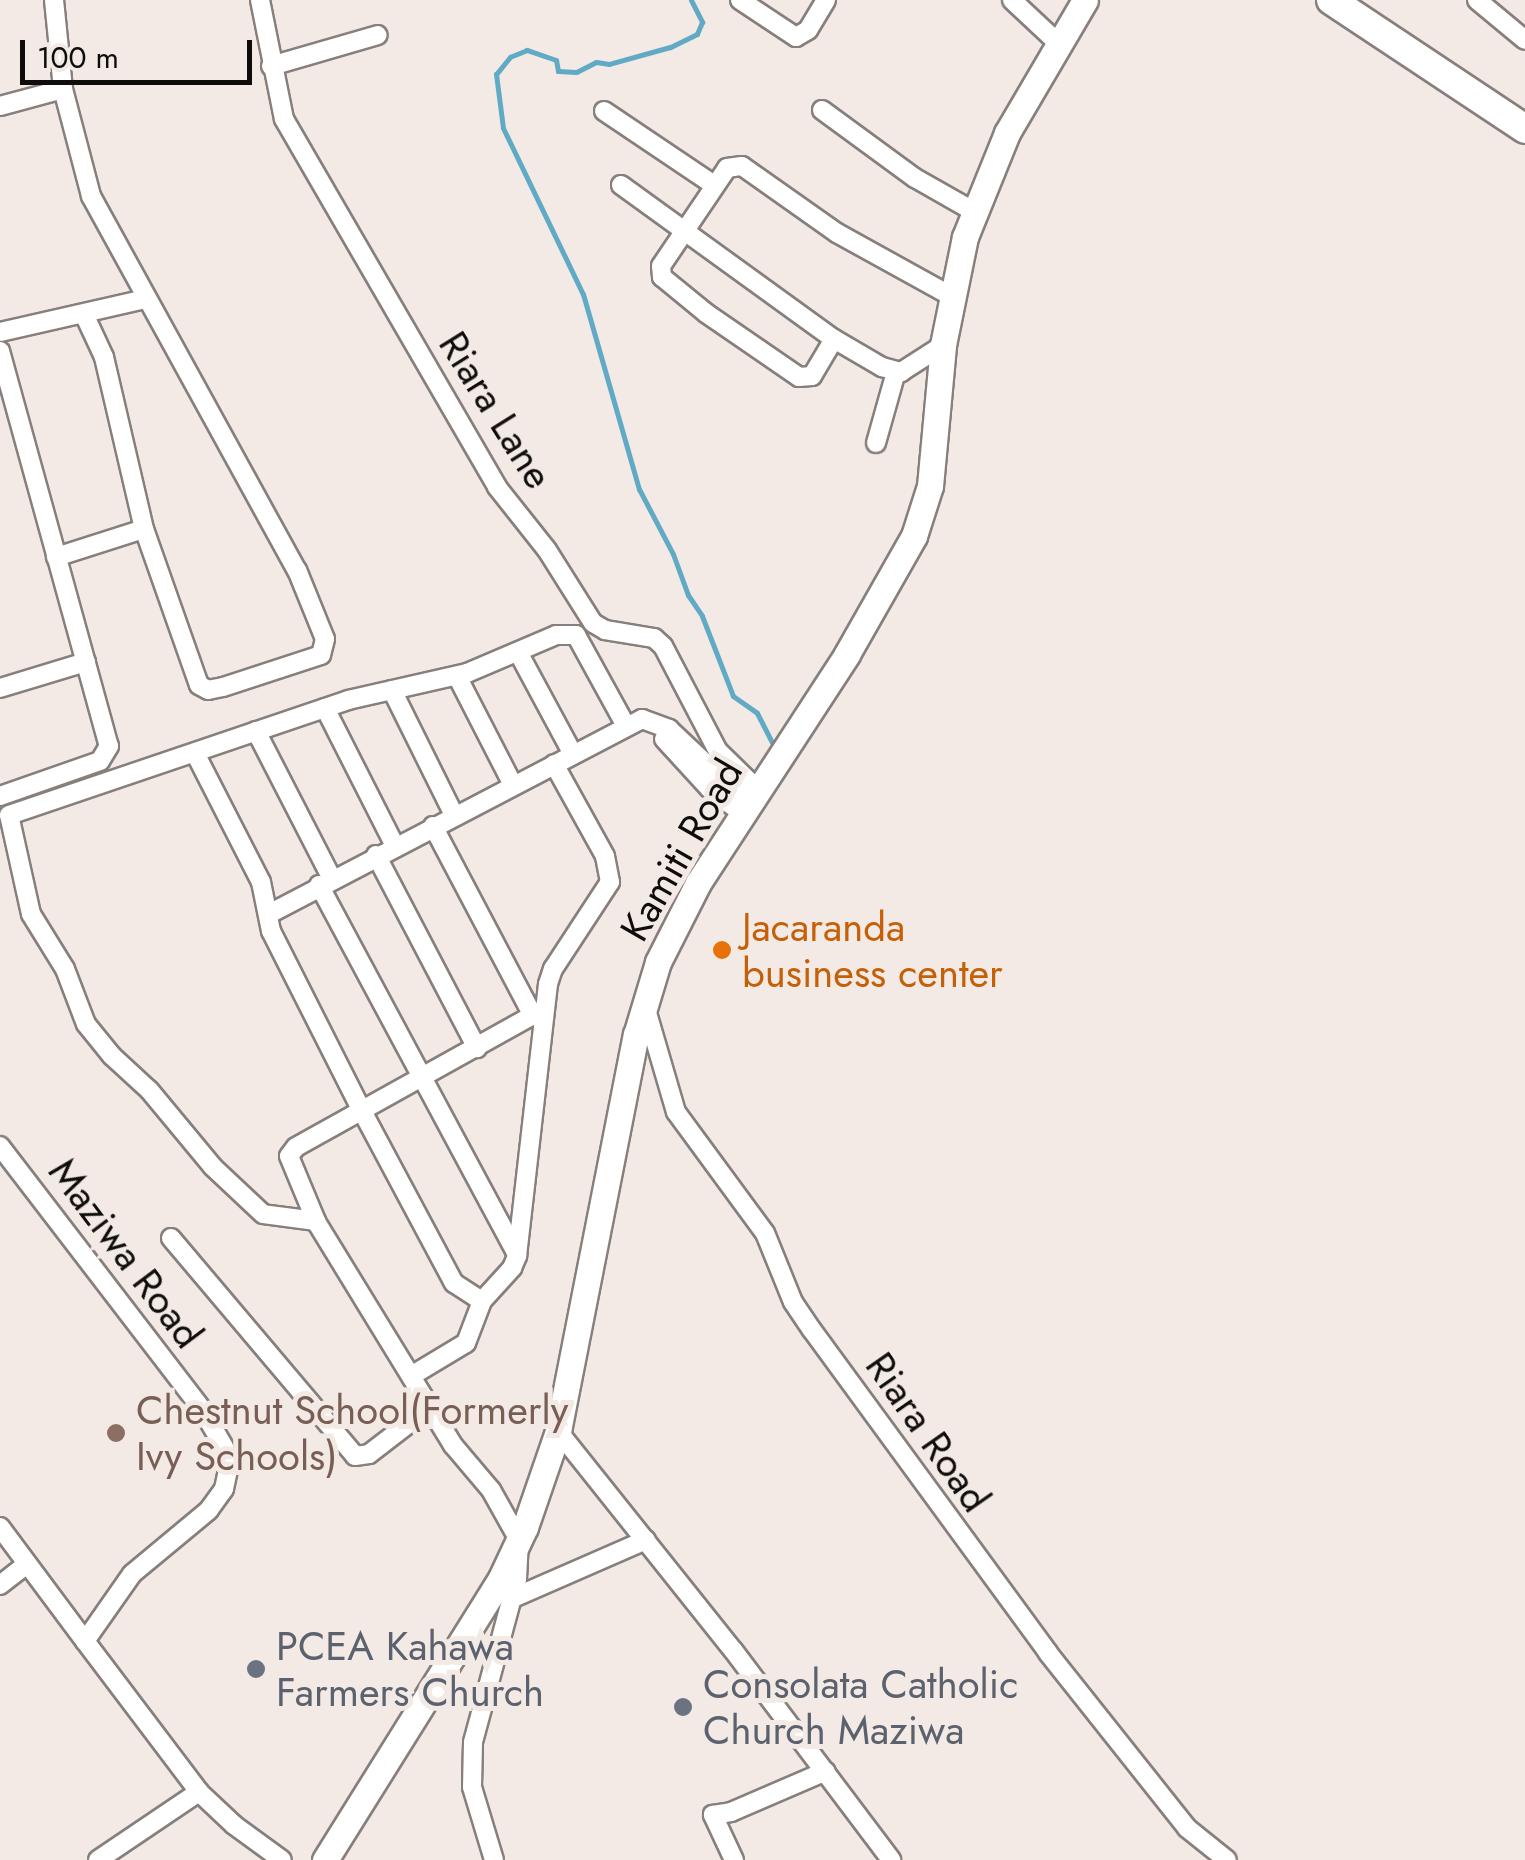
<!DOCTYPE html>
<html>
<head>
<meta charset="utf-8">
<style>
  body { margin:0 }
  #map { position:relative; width:1525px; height:1860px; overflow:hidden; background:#f3eae6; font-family:Jost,sans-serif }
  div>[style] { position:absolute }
  .stream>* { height:5px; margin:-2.5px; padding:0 2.5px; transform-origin:2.5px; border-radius:2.5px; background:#60aac5 }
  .roads { filter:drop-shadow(2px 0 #877f7b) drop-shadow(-2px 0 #877f7b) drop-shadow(0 2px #877f7b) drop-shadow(0 -2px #877f7b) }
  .street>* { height:18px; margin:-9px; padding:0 9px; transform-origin:9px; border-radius:9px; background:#fff }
  .secondary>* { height:25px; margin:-12.5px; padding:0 12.5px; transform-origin:12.5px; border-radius:12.5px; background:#fff }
  .primary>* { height:28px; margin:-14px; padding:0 14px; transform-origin:14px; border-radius:14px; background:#fff }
  .dots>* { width:28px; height:28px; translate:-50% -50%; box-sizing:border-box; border:5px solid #f3eae6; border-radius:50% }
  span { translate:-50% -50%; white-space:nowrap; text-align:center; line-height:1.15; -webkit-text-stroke:10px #f3eae6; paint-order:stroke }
  .street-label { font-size:40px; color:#0f0d0b }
  .food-label { font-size:40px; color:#c56008 }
  .left { translate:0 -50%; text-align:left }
  .education-label { font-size:40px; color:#785e54 }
  .worship-label { font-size:40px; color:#5b616d }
  .scale { position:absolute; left:20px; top:40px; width:232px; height:45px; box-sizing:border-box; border:5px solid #0f0d0b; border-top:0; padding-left:12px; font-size:30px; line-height:35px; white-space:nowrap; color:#0f0d0b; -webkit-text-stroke:8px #f3eae6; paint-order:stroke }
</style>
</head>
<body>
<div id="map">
  <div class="stream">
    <i style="left:691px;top:0;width:25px;rotate:63deg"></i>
    <i style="left:702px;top:22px;width:13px;rotate:113deg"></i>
    <i style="left:697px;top:34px;width:30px;rotate:154deg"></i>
    <i style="left:670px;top:47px;width:63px;rotate:164.4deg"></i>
    <i style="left:609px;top:64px;width:13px;rotate:-171deg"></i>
    <i style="left:596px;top:62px;width:22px;rotate:153deg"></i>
    <i style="left:576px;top:72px;width:18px;rotate:-177deg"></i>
    <i style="left:558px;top:71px;width:11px;rotate:-100deg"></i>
    <i style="left:556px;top:60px;width:31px;rotate:-161deg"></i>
    <i style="left:527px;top:50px;width:18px;rotate:158deg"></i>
    <i style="left:510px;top:57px;width:22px;rotate:129deg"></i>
    <i style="left:496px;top:74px;width:54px;rotate:82.6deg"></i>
    <i style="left:503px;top:128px;width:184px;rotate:64.3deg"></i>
    <i style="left:583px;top:294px;width:203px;rotate:74deg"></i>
    <i style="left:639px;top:489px;width:73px;rotate:62.4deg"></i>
    <i style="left:673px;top:554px;width:44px;rotate:69.9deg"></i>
    <i style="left:688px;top:595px;width:25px;rotate:56deg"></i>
    <i style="left:702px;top:616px;width:86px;rotate:68.8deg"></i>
    <i style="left:733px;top:696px;width:29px;rotate:35deg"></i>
    <i style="left:757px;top:713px;width:33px;rotate:63deg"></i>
  </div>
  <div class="roads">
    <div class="street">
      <i style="left:54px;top:0;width:89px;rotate:84.2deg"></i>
      <i style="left:63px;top:89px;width:111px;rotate:75.3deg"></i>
      <i style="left:91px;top:196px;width:427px;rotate:61.2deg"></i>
      <i style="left:297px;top:570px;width:74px;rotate:67.9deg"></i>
      <i style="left:325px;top:639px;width:16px;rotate:104deg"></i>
      <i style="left:321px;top:655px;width:103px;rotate:161.9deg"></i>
      <i style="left:223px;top:687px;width:15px;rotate:169deg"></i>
      <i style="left:208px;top:690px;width:10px;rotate:-151deg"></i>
      <i style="left:199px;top:685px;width:165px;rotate:-109.4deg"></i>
      <i style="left:144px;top:529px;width:177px;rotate:-103.1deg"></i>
      <i style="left:104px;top:357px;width:47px;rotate:-114.9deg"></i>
      <i style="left:260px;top:0;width:121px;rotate:78.6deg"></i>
      <i style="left:284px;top:119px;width:425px;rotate:59.9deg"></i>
      <i style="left:497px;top:487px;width:80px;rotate:51.6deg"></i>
      <i style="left:547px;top:550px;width:86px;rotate:57.8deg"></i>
      <i style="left:593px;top:623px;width:14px;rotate:30deg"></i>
      <i style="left:605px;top:630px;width:50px;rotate:9.3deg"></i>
      <i style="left:654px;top:638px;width:12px;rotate:42deg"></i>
      <i style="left:663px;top:646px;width:119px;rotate:62.4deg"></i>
      <i style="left:718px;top:751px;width:54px;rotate:44.3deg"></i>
      <i style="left:740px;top:0;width:67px;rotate:33.5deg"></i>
      <i style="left:796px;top:37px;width:14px;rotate:-30deg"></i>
      <i style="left:808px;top:30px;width:35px;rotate:-59deg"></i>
      <i style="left:1012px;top:0;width:64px;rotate:43.1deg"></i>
      <i style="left:1477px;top:0;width:62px;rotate:39.8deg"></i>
      <i style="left:271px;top:66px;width:111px;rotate:-16.2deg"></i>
      <i style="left:0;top:106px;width:65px;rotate:-15.1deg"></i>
      <i style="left:822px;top:110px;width:115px;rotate:36.2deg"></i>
      <i style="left:915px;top:178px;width:67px;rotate:29.6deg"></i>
      <i style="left:604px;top:111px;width:133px;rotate:33.9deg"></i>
      <i style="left:621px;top:185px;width:263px;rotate:35.9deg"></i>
      <i style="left:834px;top:339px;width:56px;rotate:30.3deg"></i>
      <i style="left:882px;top:367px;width:20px;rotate:15deg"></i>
      <i style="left:901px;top:372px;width:50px;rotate:-32.7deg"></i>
      <i style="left:0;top:332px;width:149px;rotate:-12.8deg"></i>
      <i style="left:834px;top:339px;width:43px;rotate:120.7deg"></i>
      <i style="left:812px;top:376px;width:13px;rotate:176deg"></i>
      <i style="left:799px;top:377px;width:113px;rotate:-145.5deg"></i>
      <i style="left:706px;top:313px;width:57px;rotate:-140.7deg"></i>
      <i style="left:662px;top:277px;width:11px;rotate:-95deg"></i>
      <i style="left:661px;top:266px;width:118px;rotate:-56deg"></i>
      <i style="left:727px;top:168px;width:15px;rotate:-8deg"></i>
      <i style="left:742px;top:166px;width:116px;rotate:35.2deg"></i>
      <i style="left:837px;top:233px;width:130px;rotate:28.9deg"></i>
      <i style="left:0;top:351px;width:410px;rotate:74.6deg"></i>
      <i style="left:109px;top:746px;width:17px;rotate:121deg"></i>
      <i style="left:100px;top:761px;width:106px;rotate:160.7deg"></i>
      <i style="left:876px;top:443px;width:74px;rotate:-74.3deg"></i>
      <i style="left:56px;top:557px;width:92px;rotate:-17.7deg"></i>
      <i style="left:518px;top:652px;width:116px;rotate:61.7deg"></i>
      <i style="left:457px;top:676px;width:123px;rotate:62.8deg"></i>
      <i style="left:0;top:688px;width:90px;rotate:-16.8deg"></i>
      <i style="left:392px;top:690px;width:140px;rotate:63.6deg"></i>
      <i style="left:325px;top:708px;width:155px;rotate:63.1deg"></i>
      <i style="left:256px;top:731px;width:166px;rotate:62.8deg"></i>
      <i style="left:664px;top:739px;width:67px;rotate:47.4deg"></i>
      <i style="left:709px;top:788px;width:41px;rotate:37.1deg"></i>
      <i style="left:195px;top:753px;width:145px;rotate:62.9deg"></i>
      <i style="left:261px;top:882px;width:50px;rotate:78.5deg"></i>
      <i style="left:271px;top:931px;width:202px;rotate:63.2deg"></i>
      <i style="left:362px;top:1111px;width:195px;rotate:61.9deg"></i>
      <i style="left:454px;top:1283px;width:33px;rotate:33deg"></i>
      <i style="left:482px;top:1301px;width:45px;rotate:-47.7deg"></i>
      <i style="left:512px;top:1268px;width:13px;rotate:-67deg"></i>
      <i style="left:517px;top:1256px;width:274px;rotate:-83.5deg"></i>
      <i style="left:548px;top:984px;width:16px;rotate:-72deg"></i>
      <i style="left:553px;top:969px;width:104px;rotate:-56.8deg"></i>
      <i style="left:610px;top:882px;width:26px;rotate:-101deg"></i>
      <i style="left:605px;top:856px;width:105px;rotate:-119deg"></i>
      <i style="left:433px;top:826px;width:215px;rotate:62.2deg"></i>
      <i style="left:376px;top:855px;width:218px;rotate:62.4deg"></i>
      <i style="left:319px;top:885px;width:420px;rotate:61.8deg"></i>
      <i style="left:269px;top:914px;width:421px;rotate:-27.6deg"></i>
      <i style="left:642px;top:719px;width:29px;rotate:20deg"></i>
      <i style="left:669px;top:729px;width:73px;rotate:43.3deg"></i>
      <i style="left:722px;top:779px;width:35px;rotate:35deg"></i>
      <i style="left:645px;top:1006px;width:110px;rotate:73.7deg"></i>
      <i style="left:676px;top:1112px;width:150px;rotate:53.7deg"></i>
      <i style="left:765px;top:1233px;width:74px;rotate:67.9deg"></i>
      <i style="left:793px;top:1302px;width:34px;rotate:56deg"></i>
      <i style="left:812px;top:1330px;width:400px;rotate:53.8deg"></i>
      <i style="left:1048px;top:1653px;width:223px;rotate:51.5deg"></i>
      <i style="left:1187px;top:1828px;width:51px;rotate:38.7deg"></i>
      <i style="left:0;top:1146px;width:334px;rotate:52.5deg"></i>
      <i style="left:203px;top:1411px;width:42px;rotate:59.7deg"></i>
      <i style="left:224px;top:1447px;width:23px;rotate:80deg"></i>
      <i style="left:228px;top:1470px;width:19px;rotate:102deg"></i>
      <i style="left:224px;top:1489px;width:26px;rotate:126deg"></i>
      <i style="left:209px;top:1510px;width:100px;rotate:140.3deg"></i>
      <i style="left:132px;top:1574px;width:82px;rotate:125deg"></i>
      <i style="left:85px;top:1641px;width:189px;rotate:52.9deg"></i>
      <i style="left:199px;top:1792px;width:48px;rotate:43.3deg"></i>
      <i style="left:234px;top:1825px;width:59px;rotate:36.1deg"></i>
      <i style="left:316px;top:1221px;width:53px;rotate:-172.5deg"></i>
      <i style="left:263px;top:1214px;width:69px;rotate:-136.8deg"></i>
      <i style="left:213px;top:1167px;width:100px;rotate:-129.7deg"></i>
      <i style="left:149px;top:1090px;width:50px;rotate:-137.4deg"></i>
      <i style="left:112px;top:1056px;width:41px;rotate:-129.1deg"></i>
      <i style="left:86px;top:1024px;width:59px;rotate:-110.9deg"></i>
      <i style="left:65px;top:969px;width:65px;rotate:-121.7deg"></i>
      <i style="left:31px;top:914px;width:101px;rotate:-102.5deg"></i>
      <i style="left:9px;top:815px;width:358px;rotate:-18.7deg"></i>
      <i style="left:348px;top:700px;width:122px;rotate:-12.8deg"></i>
      <i style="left:467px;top:673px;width:97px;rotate:-23.1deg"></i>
      <i style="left:556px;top:635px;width:20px"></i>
      <i style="left:576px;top:635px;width:104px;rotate:61.2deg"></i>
      <i style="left:171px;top:1238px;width:285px;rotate:49.8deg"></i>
      <i style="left:355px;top:1456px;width:14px;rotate:-8deg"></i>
      <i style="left:369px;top:1454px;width:77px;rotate:-37.6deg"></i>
      <i style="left:411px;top:1376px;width:64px;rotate:-31deg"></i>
      <i style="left:466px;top:1343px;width:45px;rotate:-69.1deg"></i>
      <i style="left:558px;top:1431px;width:280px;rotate:51.4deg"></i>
      <i style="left:733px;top:1650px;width:263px;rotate:53deg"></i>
      <i style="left:0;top:1527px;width:142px;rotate:53.3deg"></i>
      <i style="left:0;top:1585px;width:34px;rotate:-38deg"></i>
      <i style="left:513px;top:1598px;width:145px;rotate:-23.6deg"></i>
      <i style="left:98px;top:1860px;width:122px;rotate:-34deg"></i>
      <i style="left:494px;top:1860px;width:76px;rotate:-106.8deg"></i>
      <i style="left:472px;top:1787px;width:45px;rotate:-88.7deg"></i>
      <i style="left:473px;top:1742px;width:169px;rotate:-74.9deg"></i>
      <i style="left:517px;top:1579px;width:39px;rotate:-87deg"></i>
      <i style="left:519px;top:1540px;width:57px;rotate:-119.2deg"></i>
      <i style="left:491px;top:1490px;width:59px;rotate:-130.2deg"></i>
      <i style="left:453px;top:1445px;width:263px;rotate:-121.5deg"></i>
      <i style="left:316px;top:1221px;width:70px;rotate:-112.6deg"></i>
      <i style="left:289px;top:1156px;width:11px;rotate:-52deg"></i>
      <i style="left:296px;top:1147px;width:284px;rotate:-29.1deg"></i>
      <i style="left:734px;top:1860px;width:50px;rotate:-115deg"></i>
      <i style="left:713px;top:1815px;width:18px;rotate:-9deg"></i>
      <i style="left:731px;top:1812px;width:103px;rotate:-23.3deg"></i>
    </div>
    <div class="secondary">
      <i style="left:325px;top:1860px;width:332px;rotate:-58deg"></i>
      <i style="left:501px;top:1578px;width:56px;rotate:-64.8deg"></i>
      <i style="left:525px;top:1527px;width:102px;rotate:-71deg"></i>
      <i style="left:558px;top:1431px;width:404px;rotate:-78.9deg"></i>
      <i style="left:636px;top:1035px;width:76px;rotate:-73.2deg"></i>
      <i style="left:658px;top:962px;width:89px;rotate:-63.1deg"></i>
      <i style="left:698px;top:883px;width:273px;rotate:-56.9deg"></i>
      <i style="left:847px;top:654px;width:136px;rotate:-60.4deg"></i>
      <i style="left:914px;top:536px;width:52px;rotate:-72.3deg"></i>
      <i style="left:930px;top:486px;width:142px;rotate:-84.7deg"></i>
      <i style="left:943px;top:345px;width:110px;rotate:-78.5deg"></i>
      <i style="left:965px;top:237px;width:112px;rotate:-68deg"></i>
      <i style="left:1007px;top:133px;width:154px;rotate:-59.6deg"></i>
    </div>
    <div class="primary">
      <i style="left:1331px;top:0;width:233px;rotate:33.6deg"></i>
    </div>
  </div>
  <div class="dots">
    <i style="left:722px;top:950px;background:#e8710a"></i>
    <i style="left:116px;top:1433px;background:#8d6e63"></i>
    <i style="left:256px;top:1669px;background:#6b7280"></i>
    <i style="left:683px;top:1707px;background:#6b7280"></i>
  </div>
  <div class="street-label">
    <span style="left:496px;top:410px;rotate:58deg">Riara Lane</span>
    <span style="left:681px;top:850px;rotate:-60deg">Kamiti Road</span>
    <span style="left:126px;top:1253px;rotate:53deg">Maziwa Road</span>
    <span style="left:928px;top:1432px;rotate:55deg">Riara Road</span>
  </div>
  <div class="food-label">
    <span class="left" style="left:742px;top:950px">Jacaranda<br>business center</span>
  </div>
  <div class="education-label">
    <span class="left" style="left:136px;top:1433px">Chestnut School(Formerly<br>Ivy Schools)</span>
  </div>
  <div class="worship-label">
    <span class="left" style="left:276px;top:1669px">PCEA Kahawa<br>Farmers Church</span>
    <span class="left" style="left:703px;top:1707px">Consolata Catholic<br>Church Maziwa</span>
  </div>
  <div class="scale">100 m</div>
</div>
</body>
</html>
